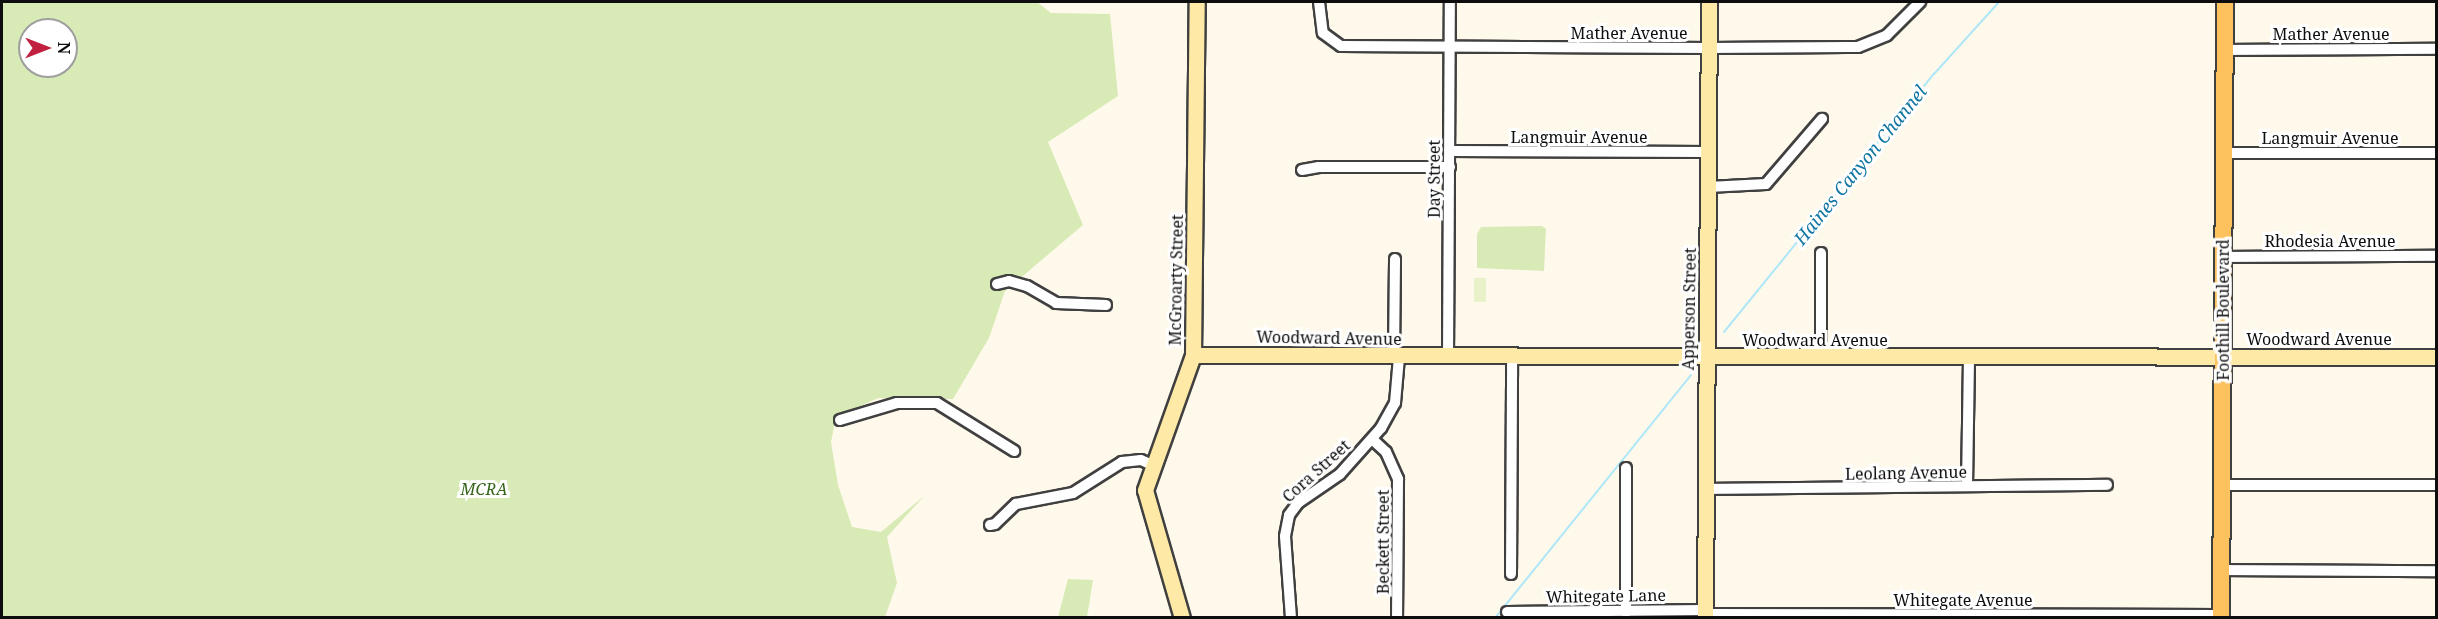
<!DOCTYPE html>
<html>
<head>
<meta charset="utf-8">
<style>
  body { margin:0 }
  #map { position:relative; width:2438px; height:619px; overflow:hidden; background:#fff9ec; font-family:"Noto Serif",serif }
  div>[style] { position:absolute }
  .green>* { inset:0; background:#d8eab5 }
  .pitch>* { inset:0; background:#e8f1c7; transform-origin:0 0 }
  .stream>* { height:2px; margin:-1px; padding:0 1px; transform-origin:1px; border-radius:1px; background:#afe7f8 }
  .roads { filter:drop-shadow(2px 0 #404040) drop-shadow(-2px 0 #404040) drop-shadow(0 2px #404040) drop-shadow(0 -2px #404040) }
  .street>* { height:10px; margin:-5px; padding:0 5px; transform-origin:5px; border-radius:5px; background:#fff }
  .secondary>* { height:15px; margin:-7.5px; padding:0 7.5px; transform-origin:7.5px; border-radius:7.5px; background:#ffe9a7 }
  .primary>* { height:16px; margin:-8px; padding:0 8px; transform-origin:8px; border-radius:8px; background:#fdc15e }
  span { translate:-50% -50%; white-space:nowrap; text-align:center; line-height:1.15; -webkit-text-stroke:6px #fff; paint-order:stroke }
  .street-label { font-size:16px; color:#0d0d0d }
  .park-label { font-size:16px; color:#35661b; font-style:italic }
  .water-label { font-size:18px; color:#1276a2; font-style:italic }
  .frame { position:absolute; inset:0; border:3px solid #0d0d0d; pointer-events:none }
  .north { position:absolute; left:18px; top:18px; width:60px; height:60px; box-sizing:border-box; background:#fff; border:2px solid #9e9e9e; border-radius:50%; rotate:90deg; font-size:16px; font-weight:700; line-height:24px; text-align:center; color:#0d0d0d }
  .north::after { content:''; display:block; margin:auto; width:21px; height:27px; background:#c1203e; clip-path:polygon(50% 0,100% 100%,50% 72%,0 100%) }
</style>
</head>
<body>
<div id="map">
  <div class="green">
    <i style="clip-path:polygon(evenodd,2px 2px,1037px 2px,1051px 13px,1110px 14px,1118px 96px,1048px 142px,1083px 225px,1005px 291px,989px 338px,953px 399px,878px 398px,836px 417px,831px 442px,838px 485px,852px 527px,881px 532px,924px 496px,887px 537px,897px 583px,885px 617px,2px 617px,2px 2px,30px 30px,66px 30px,66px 66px,30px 66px,30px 30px)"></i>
    <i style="clip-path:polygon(1542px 226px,1546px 229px,1544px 271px,1477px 268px,1477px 234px,1481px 227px)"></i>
    <i style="clip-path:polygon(1068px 579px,1093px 580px,1087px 617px,1058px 617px)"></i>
  </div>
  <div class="pitch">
    <i style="left:1474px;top:278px;width:12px;height:24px"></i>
  </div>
  <div class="stream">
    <i style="left:1724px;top:332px;width:333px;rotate:-50.9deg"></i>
    <i style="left:1934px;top:74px;width:97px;rotate:-47.9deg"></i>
    <i style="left:1495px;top:618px;width:312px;rotate:-51.1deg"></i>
  </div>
  <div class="roads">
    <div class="street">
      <i style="left:1319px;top:2px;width:31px;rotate:83deg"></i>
      <i style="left:1323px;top:33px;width:22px;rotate:36deg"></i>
      <i style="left:1341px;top:46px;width:368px;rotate:0.3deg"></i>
      <i style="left:1709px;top:48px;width:149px;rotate:-0.4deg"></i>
      <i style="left:1858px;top:47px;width:31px;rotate:-22deg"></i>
      <i style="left:1887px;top:35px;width:47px;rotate:-45deg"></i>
      <i style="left:2225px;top:50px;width:211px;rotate:-0.3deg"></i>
      <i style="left:1450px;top:151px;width:258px;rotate:0.2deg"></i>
      <i style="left:2224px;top:153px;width:212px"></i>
      <i style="left:1302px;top:170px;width:17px;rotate:-10deg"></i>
      <i style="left:1319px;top:167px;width:131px"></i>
      <i style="left:1708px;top:187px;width:58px;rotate:-3deg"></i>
      <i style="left:1766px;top:184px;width:86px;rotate:-49.3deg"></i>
      <i style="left:2223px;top:257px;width:213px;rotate:-0.3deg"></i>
      <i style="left:997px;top:284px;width:12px;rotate:-14deg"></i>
      <i style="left:1009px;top:281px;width:19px;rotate:16deg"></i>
      <i style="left:1027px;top:286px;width:34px;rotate:30deg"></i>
      <i style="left:1056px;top:303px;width:50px;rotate:2.3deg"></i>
      <i style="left:1394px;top:357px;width:98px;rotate:-89.4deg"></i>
      <i style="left:1448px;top:357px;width:355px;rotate:-89.7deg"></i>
      <i style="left:1821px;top:358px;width:105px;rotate:-90deg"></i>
      <i style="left:840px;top:420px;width:59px;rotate:-16.6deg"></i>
      <i style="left:897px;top:403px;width:40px"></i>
      <i style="left:937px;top:403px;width:91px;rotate:31.9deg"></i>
      <i style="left:1372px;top:439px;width:19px;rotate:43deg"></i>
      <i style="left:1386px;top:452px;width:30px;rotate:66deg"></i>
      <i style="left:1398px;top:479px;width:139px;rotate:90.4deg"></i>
      <i style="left:2222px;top:485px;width:214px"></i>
      <i style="left:1967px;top:486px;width:129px;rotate:-89.1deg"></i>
      <i style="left:1706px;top:489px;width:401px;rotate:-0.6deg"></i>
      <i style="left:990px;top:525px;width:5px;rotate:-11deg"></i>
      <i style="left:995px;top:524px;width:29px;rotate:-44deg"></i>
      <i style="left:1016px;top:504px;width:58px;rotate:-10.9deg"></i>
      <i style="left:1073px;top:493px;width:58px;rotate:-32.3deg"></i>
      <i style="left:1122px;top:462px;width:19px;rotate:-6deg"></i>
      <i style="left:1141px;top:460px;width:12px;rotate:24deg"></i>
      <i style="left:2221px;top:570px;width:215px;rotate:0.3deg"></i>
      <i style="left:1511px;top:574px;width:217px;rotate:-89.7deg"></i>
      <i style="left:1507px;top:612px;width:198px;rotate:-0.6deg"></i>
      <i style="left:1626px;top:612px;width:144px;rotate:-90deg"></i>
      <i style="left:1705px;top:614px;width:516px;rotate:0.11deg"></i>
      <i style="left:1291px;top:618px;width:82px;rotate:-94.2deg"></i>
      <i style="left:1285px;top:536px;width:21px;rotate:-79deg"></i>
      <i style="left:1289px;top:515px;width:15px;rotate:-53deg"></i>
      <i style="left:1298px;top:503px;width:51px;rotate:-34.6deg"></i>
      <i style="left:1340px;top:474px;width:62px;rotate:-48.3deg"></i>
      <i style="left:1381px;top:428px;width:29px;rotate:-61deg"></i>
      <i style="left:1395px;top:403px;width:46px;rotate:-85deg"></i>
    </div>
    <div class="secondary">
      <i style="left:1193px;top:355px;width:1243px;rotate:0.09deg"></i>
      <i style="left:1182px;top:618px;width:133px;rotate:-106.1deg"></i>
      <i style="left:1145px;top:490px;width:143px;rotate:-70.4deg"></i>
      <i style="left:1193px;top:355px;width:353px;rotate:-89.4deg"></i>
      <i style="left:1705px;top:618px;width:616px;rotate:-89.63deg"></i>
    </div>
    <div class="primary">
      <i style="left:2221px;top:618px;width:616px;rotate:-89.63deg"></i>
    </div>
  </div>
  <div class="street-label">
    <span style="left:1629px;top:33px">Mather Avenue</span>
    <span style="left:2331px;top:34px">Mather Avenue</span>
    <span style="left:1579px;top:137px">Langmuir Avenue</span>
    <span style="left:2330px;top:138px">Langmuir Avenue</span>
    <span style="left:1434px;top:179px;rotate:-90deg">Day Street</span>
    <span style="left:2330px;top:241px">Rhodesia Avenue</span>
    <span style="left:1176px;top:280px;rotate:-89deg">McGroarty Street</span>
    <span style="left:1689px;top:309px;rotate:-89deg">Apperson Street</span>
    <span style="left:2223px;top:310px;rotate:-90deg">Foothill Boulevard</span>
    <span style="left:1329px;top:338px;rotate:1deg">Woodward Avenue</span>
    <span style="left:2319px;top:339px">Woodward Avenue</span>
    <span style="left:1815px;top:340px">Woodward Avenue</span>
    <span style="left:1316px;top:471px;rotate:-42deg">Cora Street</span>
    <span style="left:1906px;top:473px;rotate:-1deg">Leolang Avenue</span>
    <span style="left:1383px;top:542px;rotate:-90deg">Beckett Street</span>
    <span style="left:1606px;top:596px;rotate:-1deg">Whitegate Lane</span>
    <span style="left:1963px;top:600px">Whitegate Avenue</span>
  </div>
  <div class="park-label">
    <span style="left:484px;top:489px">MCRA</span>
  </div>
  <div class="water-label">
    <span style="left:1860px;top:165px;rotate:-51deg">Haines Canyon Channel</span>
  </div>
  <div class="frame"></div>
  <div class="north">N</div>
</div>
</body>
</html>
